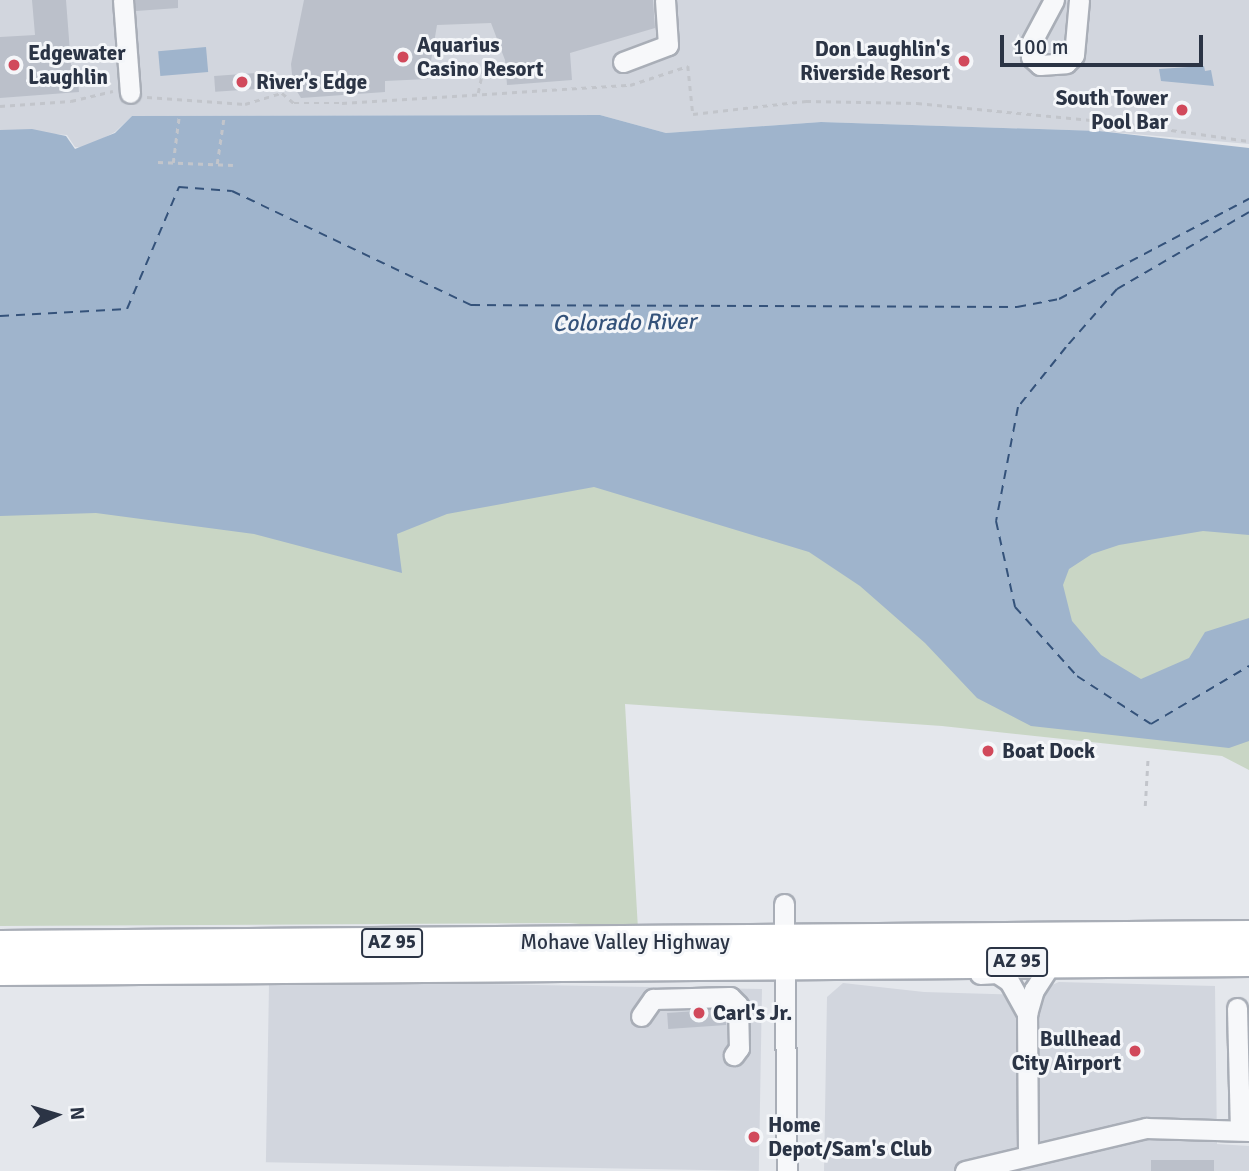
<!DOCTYPE html>
<html>
<head>
<meta charset="utf-8">
<style>
  body { margin:0 }
  #map { position:relative; width:1249px; height:1171px; overflow:hidden; background:#e4e7ec; font-family:Signika,sans-serif }
  div>[style] { position:absolute }
  .built>* { inset:0; background:#d2d6de; transform-origin:0 0 }
  .green>* { inset:0; background:#c9d6c5 }
  .water>* { inset:0; background:#9fb4cc; transform-origin:0 0 }
  .ferry>* { height:2px; margin-top:-1px; transform-origin:0; background:repeating-linear-gradient(90deg,#34527a 0 9px,transparent 0 16px) }
  .building>* { inset:0; background:#bbc0ca; transform-origin:0 0 }
  .path>* { height:2.5px; margin-top:-1.25px; transform-origin:0; background:repeating-linear-gradient(90deg,#c2c5cb 0 5px,transparent 0 10px) }
  .roads { filter:drop-shadow(2px 0 #a9aeb7) drop-shadow(-2px 0 #a9aeb7) drop-shadow(0 2px #a9aeb7) drop-shadow(0 -2px #a9aeb7) }
  .minor>* { height:19px; margin:-9.5px; padding:0 9.5px; transform-origin:9.5px; border-radius:9.5px; background:#f7f8fa }
  .highway>* { height:30px; margin:-15px; padding:0 15px; transform-origin:15px; border-radius:15px; background:#fff }
  .dots>* { width:19px; height:19px; translate:-50% -50%; box-sizing:border-box; border:4px solid #f4f6f9; border-radius:50% }
  span { translate:-50% -50%; white-space:nowrap; text-align:center; line-height:1.15; -webkit-text-stroke:6px #f4f6f9; paint-order:stroke }
  .shield-label span { padding:2px 5px; background:#f4f6f9; border:2px solid; border-radius:5px; -webkit-text-stroke-width:0 }
  .shield-label { font-size:19px; color:#2b3445; font-weight:700 }
  .poi-label { font-size:21px; color:#2b3445; font-weight:700 }
  .left { translate:0 -50%; text-align:left }
  .right { translate:-100% -50%; text-align:right }
  .street-label { font-size:21px; color:#2b3445 }
  .water-label { font-size:23px; color:#34527a; font-style:italic }
  .north { position:absolute; left:21px; top:1080px; width:70px; height:70px; -webkit-text-stroke:5px #f4f6f9; paint-order:stroke; rotate:86deg; font-size:19px; font-weight:700; line-height:28px; text-align:center; color:#2b3445 }
  .north::after { content:''; display:block; margin:auto; width:24px; height:32px; background:#2b3445; clip-path:polygon(50% 0,100% 100%,50% 72%,0 100%) }
  .scale { position:absolute; left:1000px; top:35px; width:203px; height:32px; box-sizing:border-box; border:4px solid #2b3445; border-top:0; padding-left:9px; font-size:21px; line-height:24px; white-space:nowrap; color:#2b3445; -webkit-text-stroke:5px #f4f6f9; paint-order:stroke }
</style>
</head>
<body>
<div id="map">
  <div class="built">
    <i style="clip-path:polygon(0 0,1249px 0,1249px 144px,1099px 131px,821px 122px,666px 133px,600px 115px,132px 116px,115px 132px,85px 148px,75px 147px,67px 135px,0 130px)"></i>
    <i style="clip-path:polygon(1059px 982px,1215px 986px,1217px 1144px,1249px 1146px,1249px 1171px,824px 1171px,827px 997px,843px 983px,924px 992px,1027px 995px)"></i>
    <i style="left:762px;top:989px;width:182px;height:493px;rotate:91deg"></i>
  </div>
  <div class="green">
    <i style="clip-path:polygon(1249px 462px,1249px 770px,1222px 756px,942px 726px,625px 704px,638px 929px,569px 923px,0 926px,0 474px)"></i>
  </div>
  <div class="water">
    <i style="left:206px;top:47px;width:25px;height:48px;rotate:85deg"></i>
    <i style="clip-path:polygon(1204px 66px,1205px 71px,1211px 70px,1214px 86px,1161px 81px,1159px 69px)"></i>
    <i style="clip-path:polygon(600px 115px,666px 133px,821px 122px,1099px 131px,1249px 148px,1249px 535px,1203px 531px,1119px 545px,1092px 554px,1069px 569px,1063px 585px,1072px 621px,1101px 655px,1141px 679px,1189px 658px,1205px 632px,1249px 618px,1249px 741px,1229px 748px,1031px 726px,977px 698px,925px 643px,860px 586px,809px 552px,594px 487px,447px 514px,397px 534px,402px 573px,254px 534px,96px 513px,0 516px,0 130px,32px 129px,66px 136px,75px 149px,115px 133px,132px 116px)"></i>
  </div>
  <div class="ferry">
    <i style="left:1249px;top:212px;width:153px;rotate:149.7deg"></i>
    <i style="left:1117px;top:289px;width:77px;rotate:131.3deg"></i>
    <i style="left:1066px;top:347px;width:77px;rotate:128.7deg"></i>
    <i style="left:1018px;top:407px;width:116px;rotate:100.9deg"></i>
    <i style="left:996px;top:521px;width:88px;rotate:77.5deg"></i>
    <i style="left:1015px;top:607px;width:93px;rotate:48.1deg"></i>
    <i style="left:1077px;top:676px;width:88px;rotate:33deg"></i>
    <i style="left:1151px;top:724px;width:114px;rotate:-30.6deg"></i>
    <i style="left:0;top:316px;width:127px;rotate:-3.2deg"></i>
    <i style="left:127px;top:309px;width:133px;rotate:-66.9deg"></i>
    <i style="left:179px;top:187px;width:53px;rotate:4.3deg"></i>
    <i style="left:232px;top:191px;width:265px;rotate:25.5deg"></i>
    <i style="left:471px;top:305px;width:546px;rotate:0.21deg"></i>
    <i style="left:1017px;top:307px;width:43px;rotate:-10.8deg"></i>
    <i style="left:1059px;top:299px;width:215px;rotate:-27.8deg"></i>
  </div>
  <div class="building">
    <i style="clip-path:polygon(32px 0,66px 0,71px 65px,77px 65px,79px 92px,0 98px,0 37px,35px 35px)"></i>
    <i style="clip-path:polygon(135px 0,178px 0,178px 8px,136px 11px)"></i>
    <i style="clip-path:polygon(304px 0,653px 0,655px 28px,570px 53px,572px 80px,507px 85px,505px 60px,491px 23px,437px 25px,428px 79px,385px 81px,385px 92px,301px 98px,293px 85px,291px 64px)"></i>
    <i style="left:270px;top:72px;width:16px;height:56px;rotate:86deg"></i>
    <i style="left:725px;top:1009px;width:16px;height:58px;rotate:86deg"></i>
    <i style="left:1214px;top:1160px;width:11px;height:63px;rotate:90deg"></i>
  </div>
  <div class="path">
    <i style="left:478px;top:93px;width:59px;rotate:-78.3deg"></i>
    <i style="left:147px;top:97px;width:98px;rotate:4.1deg"></i>
    <i style="left:245px;top:104px;width:39px;rotate:-17deg"></i>
    <i style="left:282px;top:93px;width:16px;rotate:40deg"></i>
    <i style="left:294px;top:103px;width:48px"></i>
    <i style="left:342px;top:103px;width:289px;rotate:-3.6deg"></i>
    <i style="left:630px;top:85px;width:61px;rotate:-18.1deg"></i>
    <i style="left:688px;top:66px;width:48px;rotate:84.1deg"></i>
    <i style="left:693px;top:114px;width:114px;rotate:-6.6deg"></i>
    <i style="left:806px;top:101px;width:111px;rotate:1deg"></i>
    <i style="left:917px;top:103px;width:206px;rotate:5.6deg"></i>
    <i style="left:1122px;top:123px;width:128px;rotate:8.1deg"></i>
    <i style="left:0;top:106px;width:71px;rotate:-4deg"></i>
    <i style="left:71px;top:101px;width:43px;rotate:-13.4deg"></i>
    <i style="left:158px;top:162px;width:75px;rotate:2.3deg"></i>
    <i style="left:173px;top:163px;width:47px;rotate:-82.7deg"></i>
    <i style="left:217px;top:164px;width:49px;rotate:-81.7deg"></i>
    <i style="left:1145px;top:806px;width:50px;rotate:-86.6deg"></i>
  </div>
  <div class="roads">
    <div class="minor">
      <i style="left:123px;top:0;width:93px;rotate:85.7deg"></i>
      <i style="left:1054px;top:0;width:51px;rotate:118.1deg"></i>
      <i style="left:1030px;top:45px;width:12px;rotate:85deg"></i>
      <i style="left:1031px;top:57px;width:12px;rotate:42deg"></i>
      <i style="left:1040px;top:65px;width:26px;rotate:-4deg"></i>
      <i style="left:1066px;top:63px;width:11px;rotate:-45deg"></i>
      <i style="left:1074px;top:55px;width:55px;rotate:-84.8deg"></i>
      <i style="left:623px;top:62px;width:48px;rotate:-20.7deg"></i>
      <i style="left:668px;top:45px;width:45px;rotate:-93.8deg"></i>
      <i style="left:784px;top:904px;width:267px;rotate:89.4deg"></i>
      <i style="left:980px;top:974px;width:17px;rotate:-3deg"></i>
      <i style="left:997px;top:973px;width:14px;rotate:34deg"></i>
      <i style="left:1009px;top:981px;width:38px;rotate:61deg"></i>
      <i style="left:1237px;top:1008px;width:122px;rotate:88.6deg"></i>
      <i style="left:641px;top:1016px;width:21px;rotate:-55deg"></i>
      <i style="left:653px;top:999px;width:77px;rotate:-1.5deg"></i>
      <i style="left:730px;top:997px;width:11px;rotate:45deg"></i>
      <i style="left:738px;top:1005px;width:43px;rotate:88.7deg"></i>
      <i style="left:739px;top:1048px;width:9px;rotate:126deg"></i>
      <i style="left:1028px;top:1155px;width:141px;rotate:-90.4deg"></i>
      <i style="left:1027px;top:1014px;width:25px;rotate:-74deg"></i>
      <i style="left:1034px;top:990px;width:33px;rotate:-57deg"></i>
      <i style="left:965px;top:1171px;width:186px;rotate:-13.4deg"></i>
      <i style="left:1146px;top:1128px;width:103px;rotate:1.7deg"></i>
    </div>
    <div class="highway">
      <i style="left:0;top:946px;width:1249px;rotate:-0.46deg"></i>
      <i style="left:0;top:970px;width:1249px;rotate:-0.41deg"></i>
    </div>
  </div>
  <div class="dots">
    <i style="left:403px;top:57px;background:#d1495b"></i>
    <i style="left:964px;top:61px;background:#d1495b"></i>
    <i style="left:14px;top:65px;background:#d1495b"></i>
    <i style="left:242px;top:82px;background:#d1495b"></i>
    <i style="left:1182px;top:110px;background:#d1495b"></i>
    <i style="left:988px;top:751px;background:#d1495b"></i>
    <i style="left:699px;top:1013px;background:#d1495b"></i>
    <i style="left:1135px;top:1051px;background:#d1495b"></i>
    <i style="left:754px;top:1137px;background:#d1495b"></i>
  </div>
  <div class="shield-label">
    <span style="left:392px;top:943px">AZ 95</span>
    <span style="left:1017px;top:962px">AZ 95</span>
  </div>
  <div class="poi-label">
    <span class="left" style="left:417px;top:57px">Aquarius<br>Casino Resort</span>
    <span class="right" style="left:950px;top:61px">Don Laughlin's<br>Riverside Resort</span>
    <span class="left" style="left:28px;top:65px">Edgewater<br>Laughlin</span>
    <span class="left" style="left:256px;top:82px">River's Edge</span>
    <span class="right" style="left:1168px;top:110px">South Tower<br>Pool Bar</span>
    <span class="left" style="left:1002px;top:751px">Boat Dock</span>
    <span class="left" style="left:713px;top:1013px">Carl's Jr.</span>
    <span class="right" style="left:1121px;top:1051px">Bullhead<br>City Airport</span>
    <span class="left" style="left:768px;top:1137px">Home<br>Depot/Sam's Club</span>
  </div>
  <div class="street-label">
    <span style="left:625px;top:942px">Mohave Valley Highway</span>
  </div>
  <div class="water-label">
    <span style="left:624px;top:323px;rotate:-1deg">Colorado River</span>
  </div>
  <div class="north">N</div>
  <div class="scale">100 m</div>
</div>
</body>
</html>
